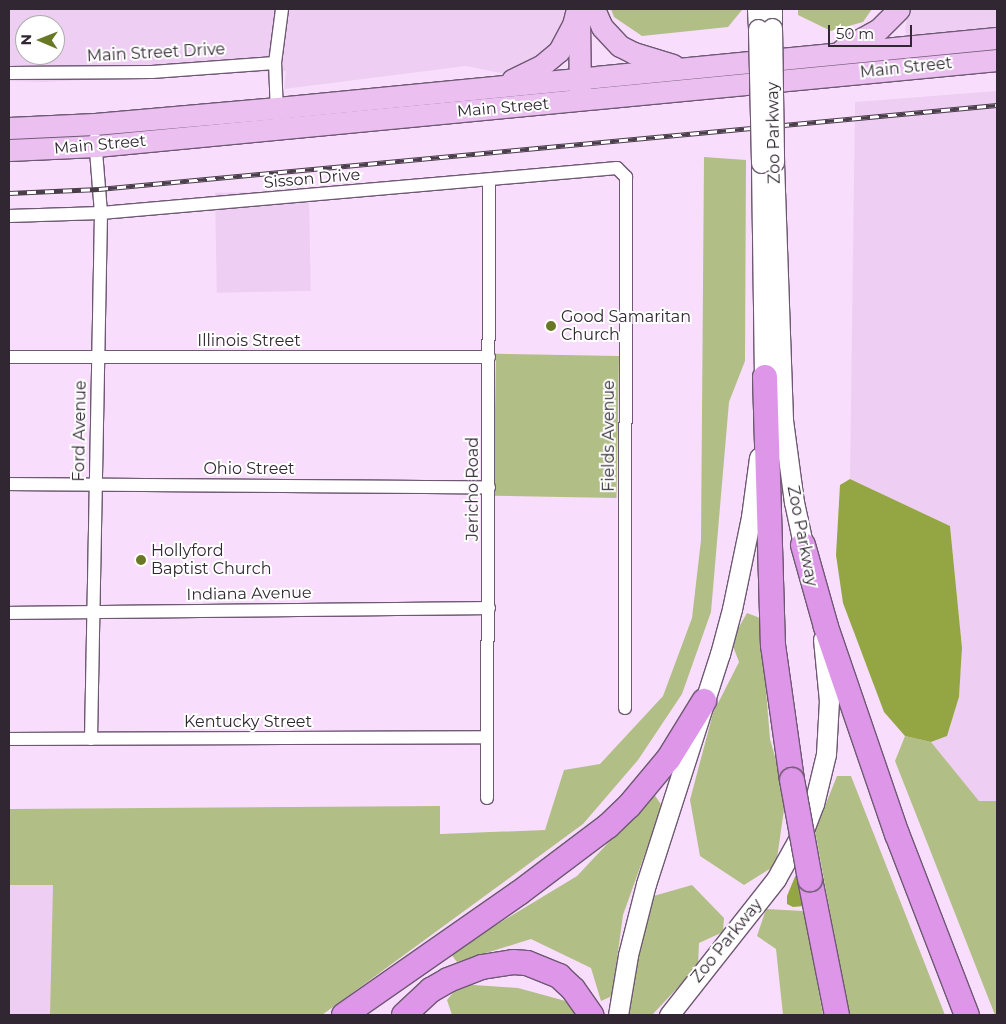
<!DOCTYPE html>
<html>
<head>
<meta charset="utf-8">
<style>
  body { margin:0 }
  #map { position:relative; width:1006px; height:1024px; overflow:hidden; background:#f8defc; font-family:Montserrat,sans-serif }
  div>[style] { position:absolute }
  .built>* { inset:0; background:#eecff3; transform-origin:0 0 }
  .green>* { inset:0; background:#b1bf86; transform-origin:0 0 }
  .water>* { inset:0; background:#93a643 }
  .roads { filter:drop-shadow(1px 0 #6e5872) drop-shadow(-1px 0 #6e5872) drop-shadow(0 1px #6e5872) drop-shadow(0 -1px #6e5872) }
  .street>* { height:12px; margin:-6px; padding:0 6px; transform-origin:6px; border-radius:6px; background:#fff }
  .secondary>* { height:19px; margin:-9.5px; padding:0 9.5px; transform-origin:9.5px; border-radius:9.5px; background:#fff }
  .primary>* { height:21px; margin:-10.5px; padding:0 10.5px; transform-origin:10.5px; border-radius:10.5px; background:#ebc0f1 }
  .highway>* { height:24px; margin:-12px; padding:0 12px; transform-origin:12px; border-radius:12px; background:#dd96e8 }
  .rail>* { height:5px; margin-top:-2.5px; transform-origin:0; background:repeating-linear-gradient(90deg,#fff 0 9px,#4a3e4b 0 18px); box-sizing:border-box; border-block:1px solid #4a3e4b }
  .bridges { filter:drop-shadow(1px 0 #6e5872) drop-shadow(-1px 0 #6e5872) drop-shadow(0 1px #6e5872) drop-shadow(0 -1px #6e5872) }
  .secondary-bridge>* { height:19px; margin:-9.5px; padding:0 9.5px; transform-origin:9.5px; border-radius:9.5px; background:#fff }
  .highway-bridge>* { height:24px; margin:-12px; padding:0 12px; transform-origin:12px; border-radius:12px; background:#dd96e8 }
  .dots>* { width:14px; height:14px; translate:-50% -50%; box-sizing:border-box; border:2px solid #fff; border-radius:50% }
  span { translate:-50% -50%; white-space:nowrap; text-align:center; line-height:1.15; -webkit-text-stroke:4px #fff; paint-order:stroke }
  .street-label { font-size:16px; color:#312732 }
  .poi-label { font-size:16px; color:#312732 }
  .left { translate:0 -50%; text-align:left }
  .frame { position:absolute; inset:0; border:10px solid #312732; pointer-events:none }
  .north { position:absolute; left:15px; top:15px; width:50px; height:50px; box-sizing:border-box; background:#fff; border:1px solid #ada9ad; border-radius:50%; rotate:271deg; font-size:14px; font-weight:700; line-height:20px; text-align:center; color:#312732 }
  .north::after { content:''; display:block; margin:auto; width:18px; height:22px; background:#697825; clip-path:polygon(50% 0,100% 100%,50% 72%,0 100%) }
  .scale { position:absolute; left:828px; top:25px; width:84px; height:22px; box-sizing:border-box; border:2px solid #312732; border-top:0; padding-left:6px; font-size:15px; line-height:18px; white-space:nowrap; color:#312732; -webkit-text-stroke:4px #fff; paint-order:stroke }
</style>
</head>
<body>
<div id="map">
  <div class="built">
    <i style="clip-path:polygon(evenodd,9px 9px,570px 9px,547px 53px,505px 74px,466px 66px,284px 89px,286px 71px,42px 82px,9px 81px,9px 9px,25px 25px,55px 25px,55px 55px,25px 55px,25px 25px)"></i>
    <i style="clip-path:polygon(908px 9px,997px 9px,997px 31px,910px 39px,905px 31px)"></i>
    <i style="clip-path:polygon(997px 91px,997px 801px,979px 801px,931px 742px,947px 736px,959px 697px,962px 648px,950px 526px,850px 479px,855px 102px)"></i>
    <i style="left:309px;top:191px;width:100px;height:94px;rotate:89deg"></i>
    <i style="left:9px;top:885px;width:44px;height:130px"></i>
  </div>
  <div class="green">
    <i style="clip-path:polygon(611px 9px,742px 9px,742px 10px,728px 27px,642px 36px,614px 17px)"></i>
    <i style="clip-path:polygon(798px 9px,872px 9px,863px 22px,831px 31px,798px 15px)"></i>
    <i style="clip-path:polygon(704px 157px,746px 160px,745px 361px,729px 402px,711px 612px,682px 694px,638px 760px,583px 824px,322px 1015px,50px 1015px,53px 885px,9px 885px,9px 809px,440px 806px,440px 834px,545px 830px,564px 770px,600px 764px,663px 696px,692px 618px,701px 540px)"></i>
    <i style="left:619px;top:356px;width:142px;height:123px;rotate:91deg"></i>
    <i style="clip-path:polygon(747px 613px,760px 618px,770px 739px,786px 796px,776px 865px,744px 885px,700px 856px,690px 800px,713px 713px,739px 662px,731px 641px)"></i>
    <i style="clip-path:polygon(905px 736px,931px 742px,979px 801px,997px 801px,997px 1015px,995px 1015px,895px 761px)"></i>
    <i style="clip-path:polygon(837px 776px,851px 776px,945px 1015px,849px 1015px,815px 831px)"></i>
    <i style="clip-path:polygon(654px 794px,662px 806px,623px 915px,612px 996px,601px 1001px,591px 968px,531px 939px,457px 962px,450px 953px,577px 876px)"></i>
    <i style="clip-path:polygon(692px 885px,724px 918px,723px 932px,699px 943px,698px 966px,652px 1015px,627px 1015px,650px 897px)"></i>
    <i style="clip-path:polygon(766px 909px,804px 911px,823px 1015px,783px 1015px,776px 949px,757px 936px)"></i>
    <i style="clip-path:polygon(460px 984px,518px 988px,573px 1003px,577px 1015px,452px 1015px,447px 1000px)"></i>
  </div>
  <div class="water">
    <i style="clip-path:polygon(850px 479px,950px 526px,962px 648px,959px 697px,947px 736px,931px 742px,905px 736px,884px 712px,843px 603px,836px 555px,840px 485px)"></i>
    <i style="clip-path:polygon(799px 867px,804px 906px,793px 907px,787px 904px,787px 896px)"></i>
  </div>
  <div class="roads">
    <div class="street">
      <i style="left:9px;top:73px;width:143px;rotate:-0.4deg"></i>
      <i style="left:152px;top:72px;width:123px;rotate:-4.2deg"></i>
      <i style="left:277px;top:114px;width:51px;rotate:-92.2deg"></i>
      <i style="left:275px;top:63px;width:54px;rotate:-82.6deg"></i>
      <i style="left:9px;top:216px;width:92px;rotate:-1.9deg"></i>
      <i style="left:101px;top:213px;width:518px;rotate:-4.98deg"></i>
      <i style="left:617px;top:168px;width:13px;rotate:45deg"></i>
      <i style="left:626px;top:177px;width:531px;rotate:90.11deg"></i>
      <i style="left:9px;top:357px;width:480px"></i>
      <i style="left:9px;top:484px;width:480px;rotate:0.4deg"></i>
      <i style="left:9px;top:613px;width:480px;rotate:-0.6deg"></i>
      <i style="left:9px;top:739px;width:478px;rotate:-0.2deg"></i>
      <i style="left:91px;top:739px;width:526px;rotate:-88.91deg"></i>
      <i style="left:101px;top:213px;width:74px;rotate:-94.6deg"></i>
      <i style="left:487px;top:798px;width:618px;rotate:-89.81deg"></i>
    </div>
    <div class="secondary">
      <i style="left:757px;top:9px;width:20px;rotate:87deg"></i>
      <i style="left:772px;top:9px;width:19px;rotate:90deg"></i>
      <i style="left:774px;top:162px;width:258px;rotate:88deg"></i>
      <i style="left:783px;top:420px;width:83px;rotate:82.4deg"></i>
      <i style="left:794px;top:502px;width:57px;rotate:77.9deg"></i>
      <i style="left:761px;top:163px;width:228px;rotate:89.2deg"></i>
      <i style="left:618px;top:1015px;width:61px;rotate:-80.5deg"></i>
      <i style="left:628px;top:955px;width:73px;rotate:-75.8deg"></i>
      <i style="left:646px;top:884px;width:242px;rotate:-72.2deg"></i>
      <i style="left:720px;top:654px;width:47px;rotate:-75.1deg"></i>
      <i style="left:732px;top:609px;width:94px;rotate:-78.3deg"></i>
      <i style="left:751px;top:517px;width:60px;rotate:-82.3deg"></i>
      <i style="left:669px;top:1015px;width:173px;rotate:-51.8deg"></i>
      <i style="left:776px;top:879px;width:60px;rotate:-60.9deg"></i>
      <i style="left:805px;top:827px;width:25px;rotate:-69deg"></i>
      <i style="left:814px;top:804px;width:51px;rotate:-76.5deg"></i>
      <i style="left:826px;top:754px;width:53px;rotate:-86.8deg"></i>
      <i style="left:829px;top:701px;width:62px;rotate:-95.5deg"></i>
    </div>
    <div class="primary">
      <i style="left:594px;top:9px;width:20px;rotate:66deg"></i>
      <i style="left:602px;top:27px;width:26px;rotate:47deg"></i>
      <i style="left:620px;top:46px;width:16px;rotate:27deg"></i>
      <i style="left:634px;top:53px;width:41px;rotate:17.1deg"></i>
      <i style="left:579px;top:16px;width:77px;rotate:89.3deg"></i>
      <i style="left:843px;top:49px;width:41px;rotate:-29.1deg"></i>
      <i style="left:879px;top:29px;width:28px;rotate:-45deg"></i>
      <i style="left:512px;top:80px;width:32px;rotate:-26deg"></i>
      <i style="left:541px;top:66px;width:23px;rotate:-40deg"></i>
      <i style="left:559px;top:51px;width:30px;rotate:-62deg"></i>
      <i style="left:573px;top:25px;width:16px;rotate:-76deg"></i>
      <i style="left:9px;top:128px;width:86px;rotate:-2.7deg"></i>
      <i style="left:95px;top:124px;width:183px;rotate:-5deg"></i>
      <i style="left:277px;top:108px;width:723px;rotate:-5.55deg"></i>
      <i style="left:9px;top:150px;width:87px;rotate:-2.6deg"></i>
      <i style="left:96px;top:146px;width:905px;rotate:-5.45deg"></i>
    </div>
    <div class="highway">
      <i style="left:765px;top:377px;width:268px;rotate:88.3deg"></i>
      <i style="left:773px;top:645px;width:136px;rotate:82deg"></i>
      <i style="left:803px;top:545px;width:85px;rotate:74.3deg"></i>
      <i style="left:826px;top:627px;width:219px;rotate:71.1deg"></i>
      <i style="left:897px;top:834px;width:194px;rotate:68.9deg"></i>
      <i style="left:810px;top:879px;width:139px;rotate:78.8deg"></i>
      <i style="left:344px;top:1015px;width:213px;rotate:-34.9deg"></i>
      <i style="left:519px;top:893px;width:111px;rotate:-37deg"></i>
      <i style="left:608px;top:826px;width:29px;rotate:-44deg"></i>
      <i style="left:629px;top:806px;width:62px;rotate:-50.2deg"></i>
      <i style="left:669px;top:758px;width:67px;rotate:-58.4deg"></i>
      <i style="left:404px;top:1015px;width:37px;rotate:-43deg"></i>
      <i style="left:431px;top:990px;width:20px;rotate:-30deg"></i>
      <i style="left:448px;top:980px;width:36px;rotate:-21deg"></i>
      <i style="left:482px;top:967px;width:31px;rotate:-9deg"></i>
      <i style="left:513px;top:962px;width:14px;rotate:4deg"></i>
      <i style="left:527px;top:963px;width:35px;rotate:22deg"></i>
      <i style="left:559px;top:976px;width:19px;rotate:43deg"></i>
      <i style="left:573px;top:989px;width:32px;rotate:55deg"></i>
    </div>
  </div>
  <div class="rail">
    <i style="left:9px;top:193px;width:90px;rotate:-2.5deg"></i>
    <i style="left:99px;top:189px;width:902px;rotate:-5.34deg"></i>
  </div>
  <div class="bridges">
    <div class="secondary-bridge">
      <i style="left:772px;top:28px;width:134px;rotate:89.1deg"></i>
      <i style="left:758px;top:29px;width:134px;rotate:88.7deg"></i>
    </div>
    <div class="highway-bridge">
      <i style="left:792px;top:780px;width:101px;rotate:79.7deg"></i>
    </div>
  </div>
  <div class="dots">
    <i style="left:551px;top:326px;background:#697825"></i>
    <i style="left:141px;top:560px;background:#697825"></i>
  </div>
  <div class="street-label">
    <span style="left:156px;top:53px;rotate:-3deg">Main Street Drive</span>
    <span style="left:906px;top:68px;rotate:-6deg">Main Street</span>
    <span style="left:503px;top:108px;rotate:-5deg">Main Street</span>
    <span style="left:774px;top:133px;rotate:-91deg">Zoo Parkway</span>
    <span style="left:100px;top:145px;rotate:-5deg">Main Street</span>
    <span style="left:312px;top:179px;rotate:-5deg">Sisson Drive</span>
    <span style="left:249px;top:341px">Illinois Street</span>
    <span style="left:80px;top:431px;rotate:-89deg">Ford Avenue</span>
    <span style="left:609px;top:436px;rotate:-90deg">Fields Avenue</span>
    <span style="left:249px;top:469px">Ohio Street</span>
    <span style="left:473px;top:489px;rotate:-90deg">Jericho Road</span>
    <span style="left:802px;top:536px;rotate:79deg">Zoo Parkway</span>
    <span style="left:249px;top:594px;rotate:-1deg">Indiana Avenue</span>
    <span style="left:248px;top:722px">Kentucky Street</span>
    <span style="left:727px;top:941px;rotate:-51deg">Zoo Parkway</span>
  </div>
  <div class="poi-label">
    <span class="left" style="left:561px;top:326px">Good Samaritan<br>Church</span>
    <span class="left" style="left:151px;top:560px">Hollyford<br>Baptist Church</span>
  </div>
  <div class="frame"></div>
  <div class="north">N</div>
  <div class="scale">50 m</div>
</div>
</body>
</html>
